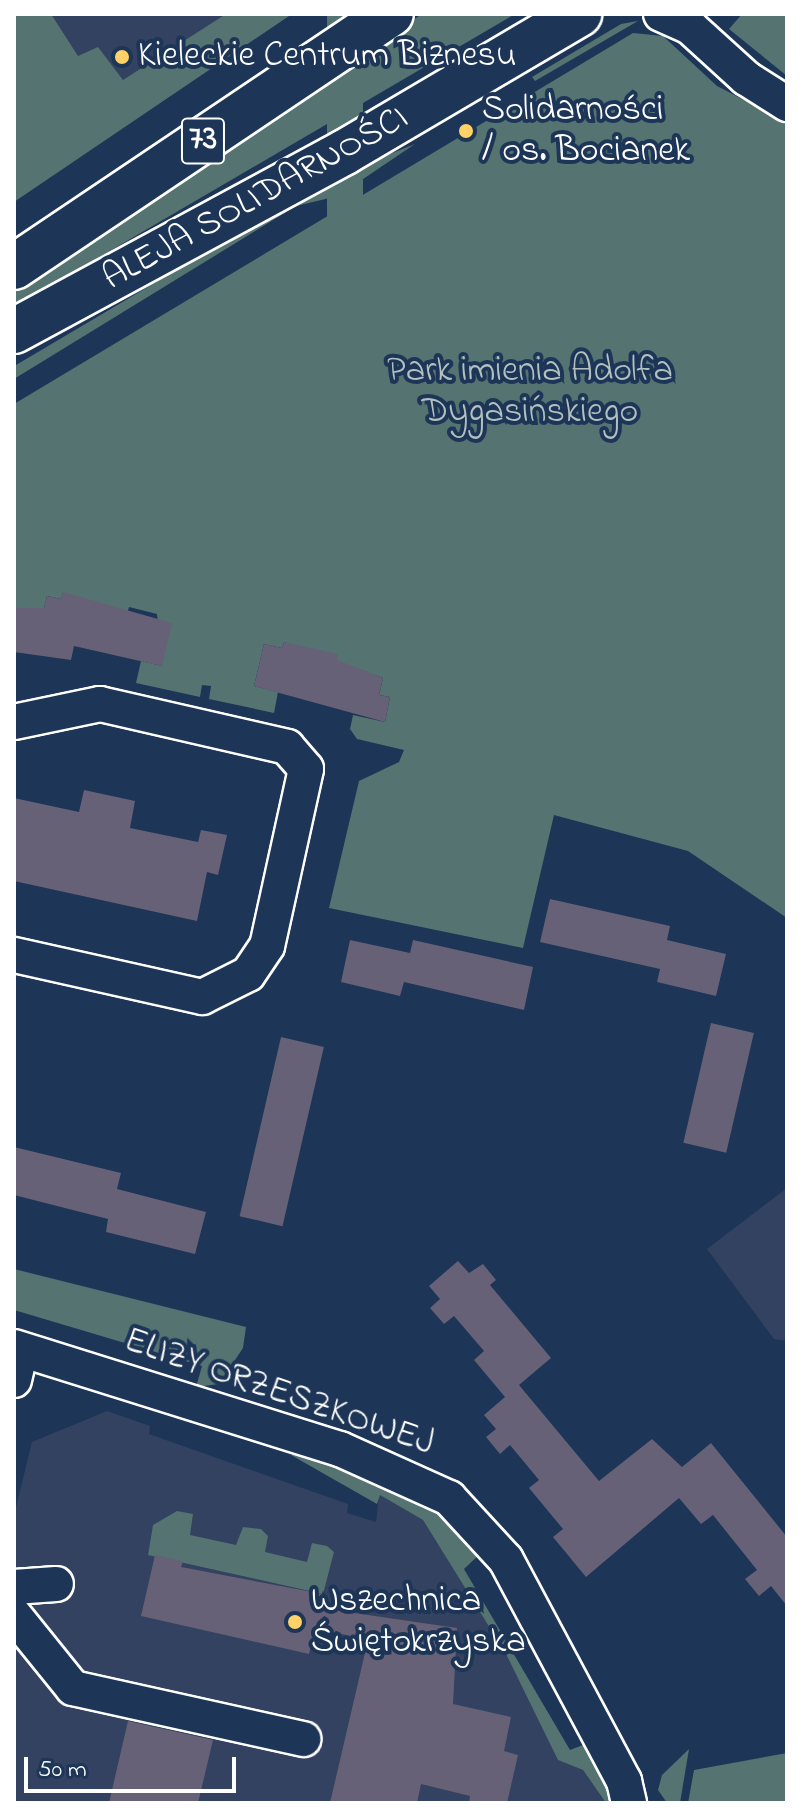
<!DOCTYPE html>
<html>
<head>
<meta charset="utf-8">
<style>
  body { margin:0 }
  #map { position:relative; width:801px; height:1817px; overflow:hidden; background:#1d3557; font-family:"Indie Flower",sans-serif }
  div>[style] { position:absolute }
  .built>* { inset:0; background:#334260 }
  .green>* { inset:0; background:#547371; transform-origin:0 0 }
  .building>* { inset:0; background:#666176; transform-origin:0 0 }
  .roads { filter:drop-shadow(2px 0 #fff) drop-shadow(-2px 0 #fff) drop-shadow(0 2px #fff) drop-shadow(0 -2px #fff) }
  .street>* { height:34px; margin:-17px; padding:0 17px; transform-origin:17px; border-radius:17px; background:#1d3557 }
  .primary>* { height:44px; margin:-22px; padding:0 22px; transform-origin:22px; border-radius:22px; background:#1d3557 }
  .dots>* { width:22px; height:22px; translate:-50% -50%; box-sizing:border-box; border:4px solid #1d3557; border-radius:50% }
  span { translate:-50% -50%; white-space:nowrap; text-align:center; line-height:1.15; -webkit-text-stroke:8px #1d3557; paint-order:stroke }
  .shield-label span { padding:2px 6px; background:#1d3557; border:2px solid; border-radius:6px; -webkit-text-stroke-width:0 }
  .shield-label { font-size:34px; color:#fff; font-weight:700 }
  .poi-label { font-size:36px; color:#fff }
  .left { translate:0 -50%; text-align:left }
  .street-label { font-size:36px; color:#fff }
  .park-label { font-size:36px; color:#b2c0bf }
  .frame { position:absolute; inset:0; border:16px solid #fff; pointer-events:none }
  .scale { position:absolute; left:24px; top:1757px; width:212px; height:36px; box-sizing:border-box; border:4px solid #fff; border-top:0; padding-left:10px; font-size:24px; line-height:28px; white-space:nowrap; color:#fff; -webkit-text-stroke:6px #1d3557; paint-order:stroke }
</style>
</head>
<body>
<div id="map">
  <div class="built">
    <i style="clip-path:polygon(46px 14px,233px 14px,105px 99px)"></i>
    <i style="clip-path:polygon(787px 1188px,787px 1341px,774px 1339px,707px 1249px)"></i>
    <i style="clip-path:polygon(107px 1411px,150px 1426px,149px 1434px,348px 1504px,347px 1513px,376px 1522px,379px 1494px,423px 1520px,506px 1654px,559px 1760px,583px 1770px,606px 1803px,14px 1803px,14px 1515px,32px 1442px)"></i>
  </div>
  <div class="green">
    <i style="clip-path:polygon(14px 14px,51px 14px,78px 56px,98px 47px,123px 80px,226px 14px,292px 14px,14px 202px)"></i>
    <i style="left:327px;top:14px;width:36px;height:377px"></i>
    <i style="clip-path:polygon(422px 14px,515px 14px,14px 307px,14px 286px)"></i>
    <i style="clip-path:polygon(742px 14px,787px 14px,787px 76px,729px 29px)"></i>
    <i style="clip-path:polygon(638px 21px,535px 81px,532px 77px,621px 24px)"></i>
    <i style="clip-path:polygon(633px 33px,663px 36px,717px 86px,787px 122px,787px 918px,688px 851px,554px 815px,523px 948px,329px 908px,359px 781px,399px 762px,404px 750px,357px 739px,350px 729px,353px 715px,385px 722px,390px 697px,379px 695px,383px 678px,284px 642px,282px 648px,264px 644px,254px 686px,278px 692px,274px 713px,209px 699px,211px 686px,202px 685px,200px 697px,136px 683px,141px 661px,162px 666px,157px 614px,129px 607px,127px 614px,63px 593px,61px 599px,47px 596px,44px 608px,14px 608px,14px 404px)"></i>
    <i style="clip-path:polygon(415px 144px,338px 196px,296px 206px,14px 379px,16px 365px,337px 175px)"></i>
    <i style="clip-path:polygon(14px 1269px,246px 1327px,243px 1348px,219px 1384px,196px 1387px,202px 1366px,14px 1310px)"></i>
    <i style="clip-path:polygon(311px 1454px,435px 1505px,481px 1553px,464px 1569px,570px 1750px,588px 1743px,614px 1803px,606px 1803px,583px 1770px,558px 1760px,506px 1654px,423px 1520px,380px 1495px,377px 1504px,291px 1455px)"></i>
    <i style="clip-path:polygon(177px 1511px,193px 1514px,190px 1535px,236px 1545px,243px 1527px,261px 1529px,268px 1536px,265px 1552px,307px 1562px,312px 1543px,327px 1546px,334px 1552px,323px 1594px,148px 1555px,153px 1525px)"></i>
    <i style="clip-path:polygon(689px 1749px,680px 1803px,667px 1803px,658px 1790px,662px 1775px)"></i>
    <i style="clip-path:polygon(787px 1753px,787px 1803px,688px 1803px,694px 1770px)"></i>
  </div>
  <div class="building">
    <i style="clip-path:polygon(63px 592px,172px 623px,162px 666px,74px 646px,71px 660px,14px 652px,14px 608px,44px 608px,47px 596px,61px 599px)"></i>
    <i style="clip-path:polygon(284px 642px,338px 654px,337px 660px,383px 678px,379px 695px,390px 697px,385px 722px,254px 686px,264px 644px,282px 648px)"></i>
    <i style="clip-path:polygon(84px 790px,135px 801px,130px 828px,198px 842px,201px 830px,227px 835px,218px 875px,207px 872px,197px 921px,14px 881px,14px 798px,79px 812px)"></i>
    <i style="clip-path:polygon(550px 899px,670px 926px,667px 940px,726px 954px,716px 996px,657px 982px,660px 969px,540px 942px)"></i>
    <i style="clip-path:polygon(350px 940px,410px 953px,413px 940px,533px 967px,524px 1010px,404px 982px,400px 996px,341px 982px)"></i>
    <i style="left:711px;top:1023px;width:44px;height:123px;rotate:13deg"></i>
    <i style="left:281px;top:1037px;width:44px;height:184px;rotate:13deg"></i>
    <i style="clip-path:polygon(14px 1147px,121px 1173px,117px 1189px,206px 1212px,195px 1254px,106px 1232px,108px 1219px,14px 1195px)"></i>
    <i style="clip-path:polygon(458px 1261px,469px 1273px,483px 1264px,496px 1280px,490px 1285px,551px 1358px,519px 1385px,599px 1481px,652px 1439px,682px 1467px,711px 1443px,787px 1537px,787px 1606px,771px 1586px,759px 1596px,745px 1579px,757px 1570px,713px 1515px,701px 1524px,679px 1498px,586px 1577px,553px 1537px,563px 1529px,529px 1488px,539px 1480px,510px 1445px,500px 1454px,486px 1437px,496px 1429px,484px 1415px,505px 1397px,474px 1360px,484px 1351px,454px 1316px,444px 1324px,430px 1308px,440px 1299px,429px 1286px)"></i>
    <i style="clip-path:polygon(155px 1555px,183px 1561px,181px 1567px,323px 1594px,320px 1608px,457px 1628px,453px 1704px,511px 1717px,504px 1751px,518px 1755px,507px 1803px,469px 1803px,470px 1796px,421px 1784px,417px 1803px,330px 1803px,368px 1640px,315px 1628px,309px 1654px,141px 1616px)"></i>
    <i style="clip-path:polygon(128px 1721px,213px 1740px,198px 1803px,109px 1803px)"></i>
  </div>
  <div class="roads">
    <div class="street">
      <i style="left:661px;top:14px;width:32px;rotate:24deg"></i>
      <i style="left:690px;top:27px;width:76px;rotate:42.3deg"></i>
      <i style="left:746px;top:78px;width:49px;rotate:32.4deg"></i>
      <i style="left:14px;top:722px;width:88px;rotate:-11.8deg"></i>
      <i style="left:100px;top:704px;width:192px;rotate:12.9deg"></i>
      <i style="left:287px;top:747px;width:29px;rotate:49deg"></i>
      <i style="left:306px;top:769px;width:181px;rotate:102.4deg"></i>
      <i style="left:267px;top:946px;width:34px;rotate:124deg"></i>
      <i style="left:248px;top:974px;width:51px;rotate:153.4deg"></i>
      <i style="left:202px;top:997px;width:193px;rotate:-167.4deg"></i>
      <i style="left:14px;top:1347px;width:342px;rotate:17.4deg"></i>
      <i style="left:340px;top:1449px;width:120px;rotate:24.2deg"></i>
      <i style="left:449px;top:1498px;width:84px;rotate:47.4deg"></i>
      <i style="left:506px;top:1560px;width:251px;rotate:61.9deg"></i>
      <i style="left:624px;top:1781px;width:23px;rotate:77deg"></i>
      <i style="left:14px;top:1380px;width:31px;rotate:-77deg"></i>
      <i style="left:14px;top:1587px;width:42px;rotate:-4.1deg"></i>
      <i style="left:14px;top:1615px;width:94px;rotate:51.1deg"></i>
      <i style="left:73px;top:1688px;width:236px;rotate:12.5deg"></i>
    </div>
    <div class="primary">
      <i style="left:14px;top:267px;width:454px;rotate:-33.9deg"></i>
      <i style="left:14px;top:331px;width:376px;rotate:-28.4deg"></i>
      <i style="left:345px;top:152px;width:272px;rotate:-30.5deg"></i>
    </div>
  </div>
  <div class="dots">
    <i style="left:122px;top:57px;background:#ffd166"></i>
    <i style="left:466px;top:131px;background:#ffd166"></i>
    <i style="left:295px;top:1622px;background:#ffd166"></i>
  </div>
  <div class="shield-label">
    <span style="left:203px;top:141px">73</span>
  </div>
  <div class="poi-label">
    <span class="left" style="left:138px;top:57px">Kieleckie Centrum Biznesu</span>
    <span class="left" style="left:482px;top:131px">Solidarności<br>/ os. Bocianek</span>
    <span class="left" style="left:311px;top:1622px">Wszechnica<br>Świętokrzyska</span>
  </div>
  <div class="street-label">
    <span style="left:256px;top:199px;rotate:-29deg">ALEJA SOLIDARNOŚCI</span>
    <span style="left:279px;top:1393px;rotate:19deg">ELIZY ORZESZKOWEJ</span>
  </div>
  <div class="park-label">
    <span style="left:530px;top:392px">Park imienia Adolfa<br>Dygasińskiego</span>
  </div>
  <div class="frame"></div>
  <div class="scale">50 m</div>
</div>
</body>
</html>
